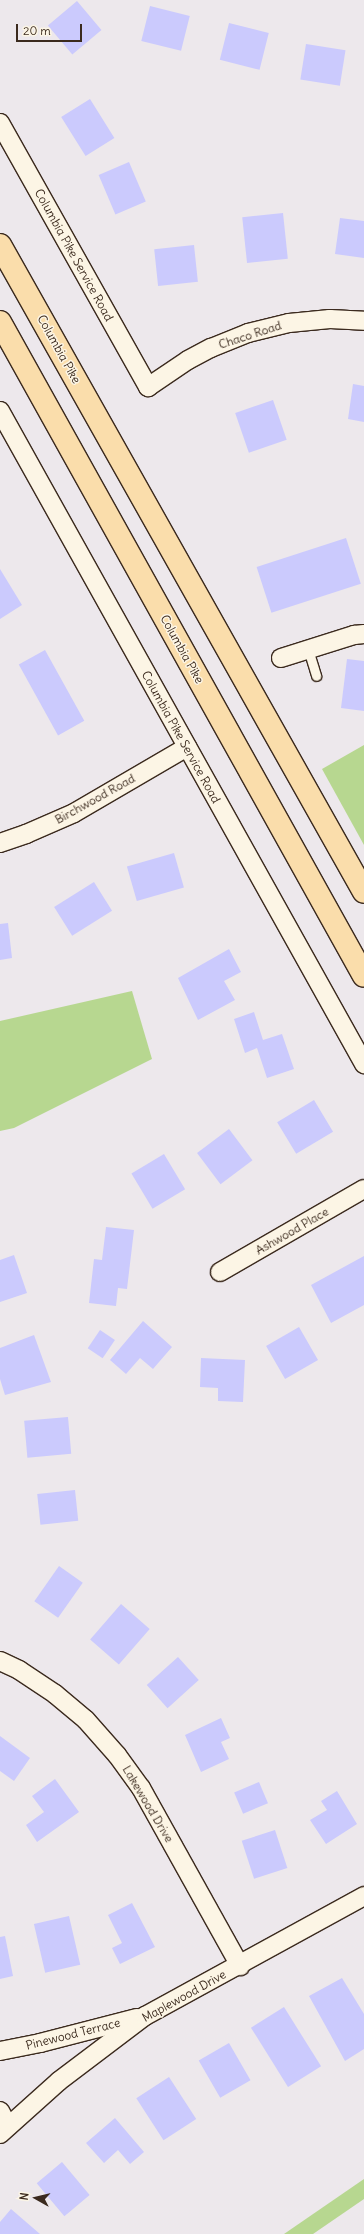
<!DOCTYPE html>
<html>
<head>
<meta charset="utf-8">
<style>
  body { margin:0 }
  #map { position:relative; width:364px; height:2234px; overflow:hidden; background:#ede8ec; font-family:Delius,sans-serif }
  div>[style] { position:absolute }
  .green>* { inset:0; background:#b7d790 }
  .building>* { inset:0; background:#cbcafd; transform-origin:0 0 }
  .roads { filter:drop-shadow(1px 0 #3b2a1e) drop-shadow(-1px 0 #3b2a1e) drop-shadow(0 1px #3b2a1e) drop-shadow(0 -1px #3b2a1e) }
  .service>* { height:9px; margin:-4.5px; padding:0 4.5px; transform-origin:4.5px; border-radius:4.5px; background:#fcf5e5 }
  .minor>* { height:18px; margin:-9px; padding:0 9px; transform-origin:9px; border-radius:9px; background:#fcf5e5 }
  .primary>* { height:22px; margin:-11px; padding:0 11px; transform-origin:11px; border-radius:11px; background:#faddab }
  span { translate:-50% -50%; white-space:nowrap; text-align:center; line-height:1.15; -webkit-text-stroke:3px #fcf5e5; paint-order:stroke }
  .street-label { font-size:12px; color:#3b2a1e }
  .north { position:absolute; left:16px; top:2178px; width:40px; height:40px; -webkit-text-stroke:3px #fcf5e5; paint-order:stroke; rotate:278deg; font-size:11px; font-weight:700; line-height:16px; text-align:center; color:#3b2a1e }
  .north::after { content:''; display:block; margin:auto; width:14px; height:18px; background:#3b2a1e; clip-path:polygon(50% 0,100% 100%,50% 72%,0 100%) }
  .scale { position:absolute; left:16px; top:24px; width:66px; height:18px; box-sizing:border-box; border:2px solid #3b2a1e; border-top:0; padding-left:5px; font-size:12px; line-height:14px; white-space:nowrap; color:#3b2a1e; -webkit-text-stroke:3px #fcf5e5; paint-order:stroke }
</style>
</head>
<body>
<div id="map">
  <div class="green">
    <i style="clip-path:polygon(364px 745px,364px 845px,322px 769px)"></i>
    <i style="clip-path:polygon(132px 991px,152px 1059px,14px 1128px,0 1131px,0 1021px)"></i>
    <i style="clip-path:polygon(364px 2179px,364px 2199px,313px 2234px,284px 2234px)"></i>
  </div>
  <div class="building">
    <i style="left:77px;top:1px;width:38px;height:38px;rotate:50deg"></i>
    <i style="left:150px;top:6px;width:41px;height:36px;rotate:14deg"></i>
    <i style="left:229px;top:23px;width:41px;height:38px;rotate:14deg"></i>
    <i style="left:306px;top:44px;width:40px;height:36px;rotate:9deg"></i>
    <i style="left:90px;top:99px;width:46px;height:34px;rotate:58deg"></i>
    <i style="left:129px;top:162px;width:43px;height:33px;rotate:67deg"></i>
    <i style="left:283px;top:213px;width:46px;height:41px;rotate:84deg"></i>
    <i style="clip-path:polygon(340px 218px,364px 221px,364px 258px,335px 254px)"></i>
    <i style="left:194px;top:245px;width:37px;height:40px;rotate:84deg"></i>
    <i style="clip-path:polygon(353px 384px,364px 386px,364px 422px,348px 419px)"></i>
    <i style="left:273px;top:400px;width:42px;height:40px;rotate:71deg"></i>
    <i style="left:346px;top:538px;width:48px;height:94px;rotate:72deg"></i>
    <i style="clip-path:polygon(0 569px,22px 605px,0 619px)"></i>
    <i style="left:45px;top:650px;width:81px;height:30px;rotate:61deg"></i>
    <i style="clip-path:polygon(347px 659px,364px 661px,364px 711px,341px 708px)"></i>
    <i style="left:174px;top:853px;width:36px;height:49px;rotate:74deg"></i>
    <i style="left:94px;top:882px;width:34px;height:47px;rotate:58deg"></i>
    <i style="clip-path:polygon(8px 923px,12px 958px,0 960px,0 924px)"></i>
    <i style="clip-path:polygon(229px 949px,241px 972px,224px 981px,235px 1000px,198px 1020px,178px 978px)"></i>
    <i style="clip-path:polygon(254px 1012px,263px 1040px,282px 1034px,294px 1069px,267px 1078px,257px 1048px,245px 1053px,234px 1019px)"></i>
    <i style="left:314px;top:1100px;width:37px;height:43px;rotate:59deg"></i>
    <i style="left:229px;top:1129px;width:39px;height:40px;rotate:53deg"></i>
    <i style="left:164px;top:1154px;width:41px;height:38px;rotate:59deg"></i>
    <i style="clip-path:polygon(106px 1227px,134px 1230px,127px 1289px,118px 1288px,116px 1306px,89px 1303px,94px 1259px,102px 1260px)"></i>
    <i style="clip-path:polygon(14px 1255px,27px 1293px,0 1302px,0 1260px)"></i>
    <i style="clip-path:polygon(364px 1256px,364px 1305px,331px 1323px,311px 1285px)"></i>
    <i style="clip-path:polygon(143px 1321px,172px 1347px,153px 1369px,140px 1358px,126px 1374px,110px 1360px)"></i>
    <i style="left:299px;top:1327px;width:38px;height:38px;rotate:60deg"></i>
    <i style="left:100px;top:1330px;width:18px;height:22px;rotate:34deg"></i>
    <i style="clip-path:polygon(34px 1335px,51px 1382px,5px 1395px,0 1379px,0 1348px)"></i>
    <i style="clip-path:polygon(201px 1358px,245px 1360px,243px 1402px,218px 1401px,218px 1388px,200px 1387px)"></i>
    <i style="left:68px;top:1417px;width:37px;height:44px;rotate:85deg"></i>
    <i style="left:75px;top:1490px;width:31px;height:38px;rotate:84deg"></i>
    <i style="left:59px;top:1566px;width:29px;height:43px;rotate:35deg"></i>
    <i style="left:121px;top:1604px;width:38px;height:47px;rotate:41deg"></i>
    <i style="left:178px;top:1657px;width:31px;height:42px;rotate:48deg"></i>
    <i style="clip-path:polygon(221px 1718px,230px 1738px,221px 1742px,229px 1759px,201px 1772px,185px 1735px)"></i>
    <i style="clip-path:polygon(0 1736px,30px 1758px,14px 1781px,0 1771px)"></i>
    <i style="clip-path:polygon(55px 1779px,79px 1812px,37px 1842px,26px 1825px,44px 1812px,32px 1796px)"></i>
    <i style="left:259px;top:1782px;width:23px;height:27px;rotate:67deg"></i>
    <i style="clip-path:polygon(337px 1791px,357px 1824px,326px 1844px,310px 1820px,327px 1810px,321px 1801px)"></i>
    <i style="left:275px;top:1830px;width:40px;height:35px;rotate:72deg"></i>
    <i style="clip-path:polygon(132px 1903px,155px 1947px,120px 1964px,112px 1948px,122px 1943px,108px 1915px)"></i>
    <i style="left:69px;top:1916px;width:50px;height:36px;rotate:77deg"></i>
    <i style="clip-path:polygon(5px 1936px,13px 1976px,0 1979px,0 1937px)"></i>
    <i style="clip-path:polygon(342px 1978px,364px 2014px,364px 2049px,345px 2061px,309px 1996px)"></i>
    <i style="left:284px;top:2007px;width:70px;height:39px;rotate:58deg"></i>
    <i style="left:229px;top:2043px;width:43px;height:35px;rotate:60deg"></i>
    <i style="left:169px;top:2077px;width:50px;height:39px;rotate:57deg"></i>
    <i style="clip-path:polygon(115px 2118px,144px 2152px,130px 2164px,118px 2150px,104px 2163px,86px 2143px)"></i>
    <i style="left:62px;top:2162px;width:43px;height:33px;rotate:50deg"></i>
    <i style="clip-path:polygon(11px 2209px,40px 2234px,0 2234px,0 2222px)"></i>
  </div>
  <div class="roads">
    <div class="service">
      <i style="left:308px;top:649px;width:28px;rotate:73deg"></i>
    </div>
    <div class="minor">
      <i style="left:0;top:123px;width:303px;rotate:60.7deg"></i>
      <i style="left:148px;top:387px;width:48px;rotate:-34deg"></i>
      <i style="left:188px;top:360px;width:26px;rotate:-28deg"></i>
      <i style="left:211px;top:348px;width:40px;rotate:-22deg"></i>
      <i style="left:248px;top:333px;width:42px;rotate:-13.7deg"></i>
      <i style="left:289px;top:323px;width:41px;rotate:-5.6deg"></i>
      <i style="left:330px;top:319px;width:34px;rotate:3deg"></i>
      <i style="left:0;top:411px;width:748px;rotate:60.86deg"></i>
      <i style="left:281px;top:658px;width:77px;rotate:-17.5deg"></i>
      <i style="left:354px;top:635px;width:10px;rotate:-6deg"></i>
      <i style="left:0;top:843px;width:28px;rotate:-19deg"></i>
      <i style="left:26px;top:834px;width:52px;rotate:-23.6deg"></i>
      <i style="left:74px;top:813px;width:131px;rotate:-30.3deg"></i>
      <i style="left:220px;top:1272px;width:166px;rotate:-30deg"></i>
      <i style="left:0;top:1661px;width:21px;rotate:25deg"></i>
      <i style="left:19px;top:1670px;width:43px;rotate:33.7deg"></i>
      <i style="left:55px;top:1694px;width:40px;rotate:40deg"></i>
      <i style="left:86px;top:1720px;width:47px;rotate:48.5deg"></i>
      <i style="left:117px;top:1755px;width:41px;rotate:54deg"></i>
      <i style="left:141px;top:1788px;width:204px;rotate:60.9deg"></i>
      <i style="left:0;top:2051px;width:41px;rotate:-11.3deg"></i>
      <i style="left:40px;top:2043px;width:100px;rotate:-14.5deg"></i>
      <i style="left:0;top:2111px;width:17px;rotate:62deg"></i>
      <i style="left:0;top:2134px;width:79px;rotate:-41.9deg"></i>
      <i style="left:59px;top:2081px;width:108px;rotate:-37.1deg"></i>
      <i style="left:145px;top:2016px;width:250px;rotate:-28.7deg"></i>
    </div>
    <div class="primary">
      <i style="left:0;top:245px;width:742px;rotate:60.64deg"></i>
      <i style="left:0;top:322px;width:748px;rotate:60.9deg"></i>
    </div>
  </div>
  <div class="street-label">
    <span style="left:74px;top:255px;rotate:61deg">Columbia Pike Service Road</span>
    <span style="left:250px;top:335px;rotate:-18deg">Chaco Road</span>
    <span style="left:59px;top:349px;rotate:61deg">Columbia Pike</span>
    <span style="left:182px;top:649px;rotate:61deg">Columbia Pike</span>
    <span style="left:181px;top:737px;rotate:61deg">Columbia Pike Service Road</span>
    <span style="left:95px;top:799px;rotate:-29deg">Birchwood Road</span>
    <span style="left:292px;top:1231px;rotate:-30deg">Ashwood Place</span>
    <span style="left:148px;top:1804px;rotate:59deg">Lakewood Drive</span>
    <span style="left:184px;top:1996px;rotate:-29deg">Maplewood Drive</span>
    <span style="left:73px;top:2034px;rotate:-14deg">Pinewood Terrace</span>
  </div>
  <div class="north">N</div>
  <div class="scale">20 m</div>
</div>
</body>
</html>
